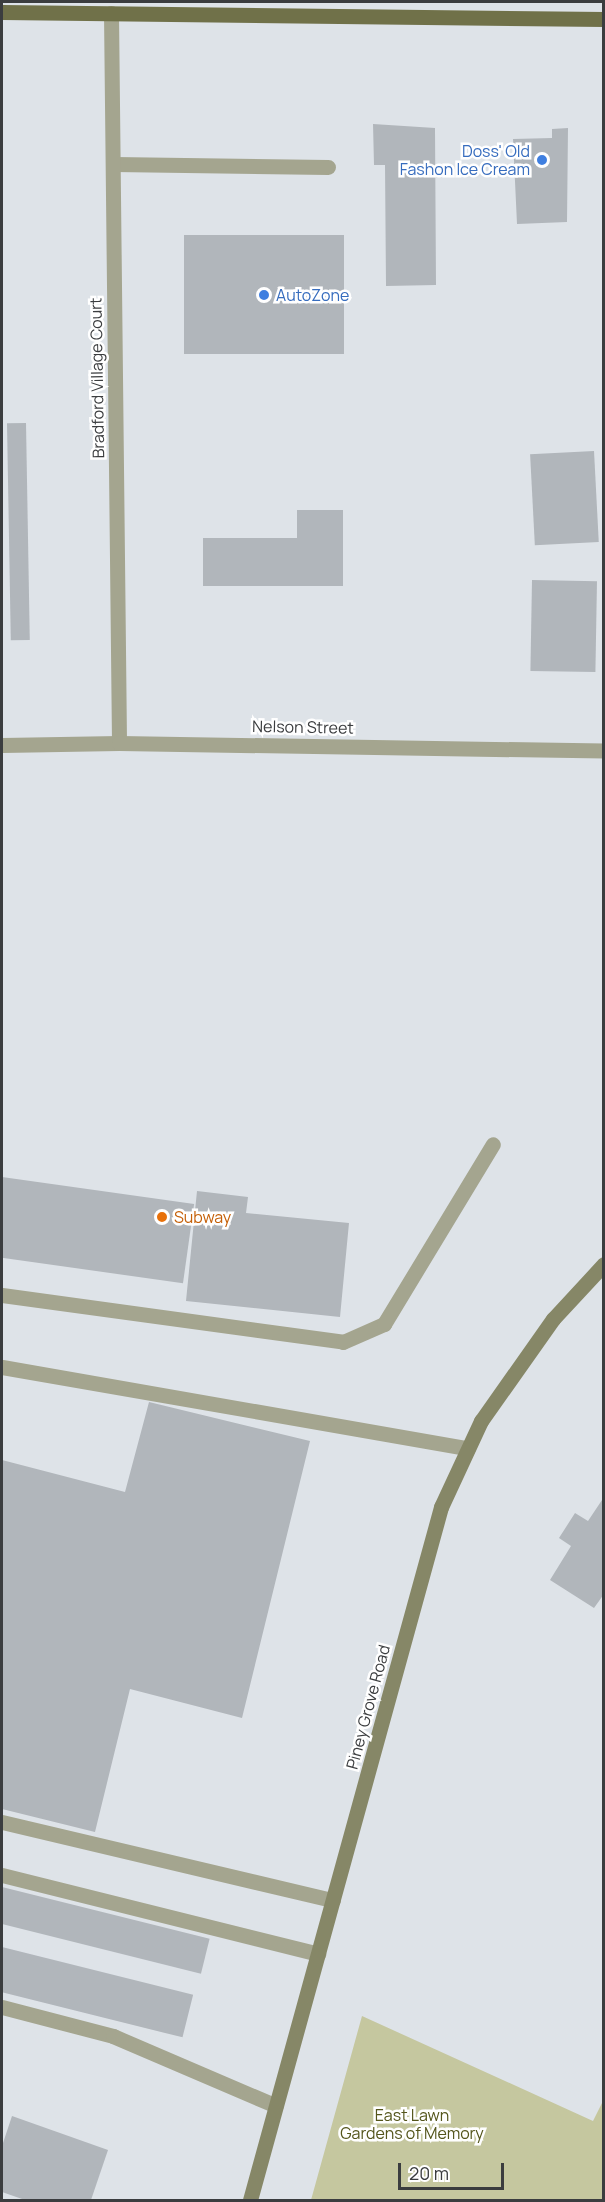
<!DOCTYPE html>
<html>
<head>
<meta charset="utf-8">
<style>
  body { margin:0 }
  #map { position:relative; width:605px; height:2202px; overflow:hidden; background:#dee3e8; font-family:Manrope,sans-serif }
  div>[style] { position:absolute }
  .green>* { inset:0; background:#c5c79f }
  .building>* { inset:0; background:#b1b6bb; transform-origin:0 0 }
  .service>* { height:15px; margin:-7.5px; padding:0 7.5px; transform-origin:7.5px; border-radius:7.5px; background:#a4a58f }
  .minor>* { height:15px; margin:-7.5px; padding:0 7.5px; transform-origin:7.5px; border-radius:7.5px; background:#a4a58f }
  .secondary>* { height:15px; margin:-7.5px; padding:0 7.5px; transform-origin:7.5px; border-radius:7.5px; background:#868767 }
  .primary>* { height:15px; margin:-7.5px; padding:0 7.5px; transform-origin:7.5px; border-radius:7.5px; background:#707149 }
  .dots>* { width:16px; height:16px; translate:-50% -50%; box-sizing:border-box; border:3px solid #fff; border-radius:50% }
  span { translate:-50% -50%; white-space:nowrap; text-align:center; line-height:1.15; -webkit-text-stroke:5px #fff; paint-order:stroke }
  .shop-label { font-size:16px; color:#366cbe }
  .right { translate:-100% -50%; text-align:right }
  .left { translate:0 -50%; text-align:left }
  .street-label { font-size:16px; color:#3b3d3f }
  .food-label { font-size:16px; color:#c56008 }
  .park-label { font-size:16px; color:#54551b }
  .frame { position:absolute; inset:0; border:3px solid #3b3d3f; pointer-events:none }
  .scale { position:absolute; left:398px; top:2163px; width:106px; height:27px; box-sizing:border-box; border:3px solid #3b3d3f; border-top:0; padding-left:8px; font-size:18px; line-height:21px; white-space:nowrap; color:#3b3d3f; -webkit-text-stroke:4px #fff; paint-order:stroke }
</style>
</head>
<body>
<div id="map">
  <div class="green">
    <i style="clip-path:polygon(362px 2016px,593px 2121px,603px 2101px,603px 2200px,311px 2200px)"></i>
  </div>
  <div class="building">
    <i style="clip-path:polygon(373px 124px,435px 128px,436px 285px,386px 286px,385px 165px,374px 165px)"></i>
    <i style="clip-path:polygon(568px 128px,567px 222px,517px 224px,513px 139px,552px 138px,552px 129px)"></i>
    <i style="left:184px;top:235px;width:160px;height:119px"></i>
    <i style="left:26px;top:423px;width:217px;height:19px;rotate:89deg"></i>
    <i style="left:594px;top:451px;width:91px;height:64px;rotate:87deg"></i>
    <i style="clip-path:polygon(297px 510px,343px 510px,343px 586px,203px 586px,203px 538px,297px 538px)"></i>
    <i style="left:532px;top:580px;width:65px;height:91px;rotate:1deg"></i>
    <i style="left:2px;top:1177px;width:194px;height:80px;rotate:8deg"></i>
    <i style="clip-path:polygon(197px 1191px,248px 1197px,246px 1213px,349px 1223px,340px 1317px,186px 1301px)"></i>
    <i style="clip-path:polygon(149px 1402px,310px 1441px,242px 1718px,130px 1689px,95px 1832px,2px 1809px,2px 1460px,125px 1492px)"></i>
    <i style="clip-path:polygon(604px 1497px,604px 1594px,594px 1608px,550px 1580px,571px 1546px,559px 1538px,575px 1513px,588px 1521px)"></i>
    <i style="left:2px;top:1887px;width:214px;height:36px;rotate:14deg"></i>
    <i style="left:2px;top:1947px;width:197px;height:44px;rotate:14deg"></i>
    <i style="clip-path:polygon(12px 2116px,108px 2150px,91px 2200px,25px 2200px,2px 2192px,2px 2146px)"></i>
  </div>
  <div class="service">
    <i style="left:114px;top:164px;width:214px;rotate:0.8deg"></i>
    <i style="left:2px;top:1295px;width:344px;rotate:7.8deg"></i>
    <i style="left:343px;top:1342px;width:45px;rotate:-23.7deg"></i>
    <i style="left:384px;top:1324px;width:210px;rotate:-58.8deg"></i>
    <i style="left:2px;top:1367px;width:473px;rotate:9.9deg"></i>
    <i style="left:2px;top:1822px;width:340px;rotate:13.3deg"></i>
    <i style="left:2px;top:1875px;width:326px;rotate:14deg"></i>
    <i style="left:2px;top:2007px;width:115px;rotate:14.6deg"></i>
    <i style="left:113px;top:2036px;width:177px;rotate:23.2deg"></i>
  </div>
  <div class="minor">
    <i style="left:111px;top:13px;width:730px;rotate:89.37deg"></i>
    <i style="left:2px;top:745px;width:117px;rotate:-1deg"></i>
    <i style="left:119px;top:743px;width:485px;rotate:0.9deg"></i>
  </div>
  <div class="secondary">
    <i style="left:250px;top:2200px;width:719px;rotate:-74.59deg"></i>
    <i style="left:441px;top:1507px;width:95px;rotate:-65.1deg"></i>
    <i style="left:481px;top:1421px;width:125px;rotate:-54.8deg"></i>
    <i style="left:553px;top:1319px;width:75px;rotate:-47.2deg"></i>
  </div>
  <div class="primary">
    <i style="left:2px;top:12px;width:602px;rotate:0.67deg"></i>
  </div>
  <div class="dots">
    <i style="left:542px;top:160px;background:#3f7fe0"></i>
    <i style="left:264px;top:295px;background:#3f7fe0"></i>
    <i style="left:162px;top:1217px;background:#e8710a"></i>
  </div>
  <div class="shop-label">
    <span class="right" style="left:530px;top:160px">Doss' Old<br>Fashon Ice Cream</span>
    <span class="left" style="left:276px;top:295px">AutoZone</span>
  </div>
  <div class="street-label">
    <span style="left:97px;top:378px;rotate:-91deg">Bradford Village Court</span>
    <span style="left:303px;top:727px;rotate:1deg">Nelson Street</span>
    <span style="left:368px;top:1707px;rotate:-75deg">Piney Grove Road</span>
  </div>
  <div class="food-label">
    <span class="left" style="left:174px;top:1217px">Subway</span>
  </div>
  <div class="park-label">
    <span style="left:412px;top:2124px">East Lawn<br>Gardens of Memory</span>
  </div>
  <div class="frame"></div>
  <div class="scale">20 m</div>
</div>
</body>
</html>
